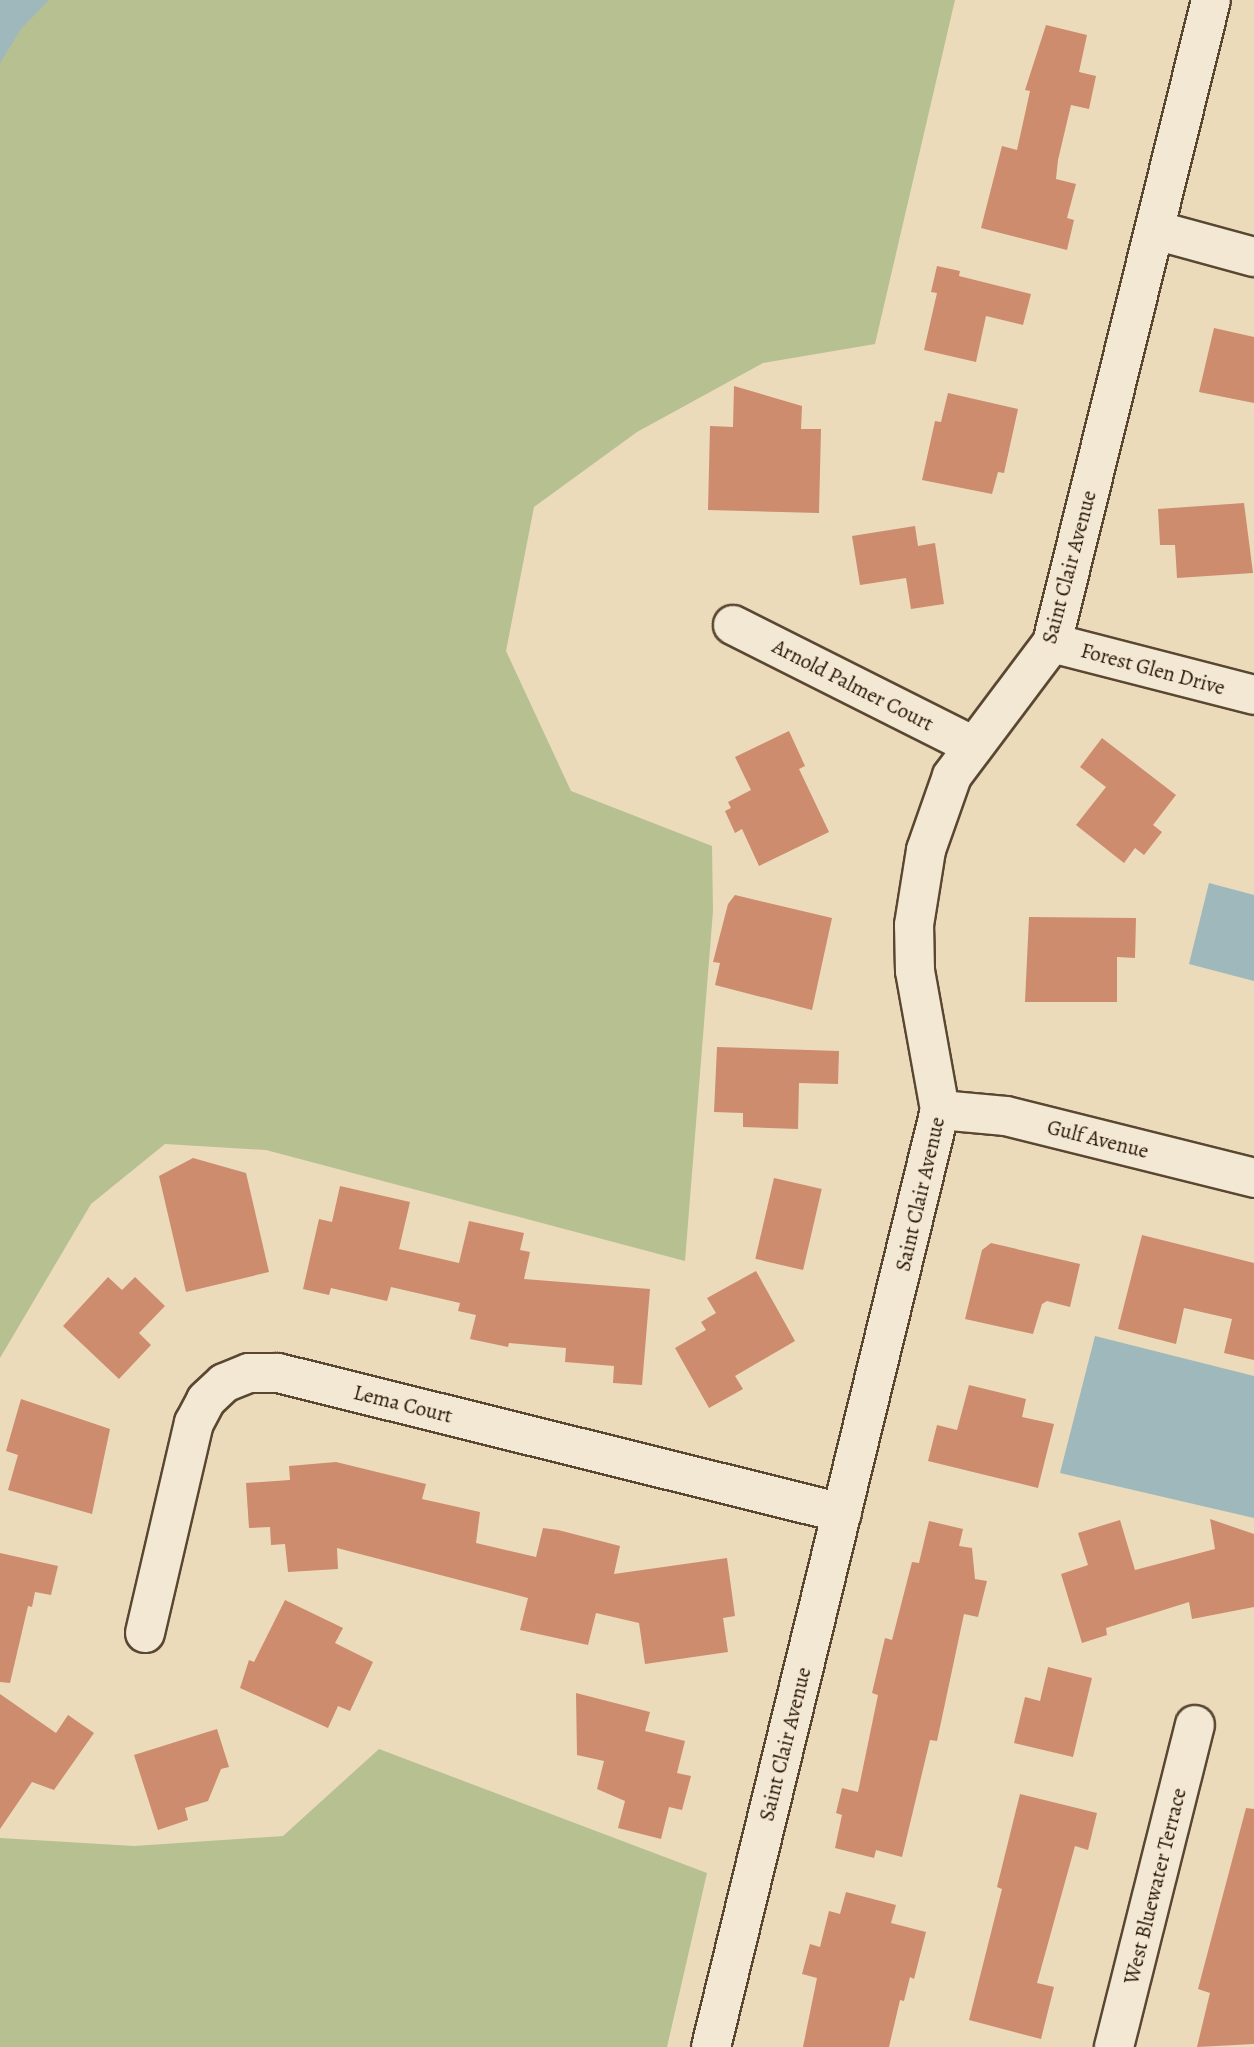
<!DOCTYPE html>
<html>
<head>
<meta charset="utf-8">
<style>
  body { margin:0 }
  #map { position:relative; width:1254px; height:2047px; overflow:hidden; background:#ebdbbb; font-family:Alegreya,serif }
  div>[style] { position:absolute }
  .green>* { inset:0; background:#b7c090 }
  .water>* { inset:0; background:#9eb8bb }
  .building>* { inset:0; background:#cc8c6d; transform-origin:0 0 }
  .roads { filter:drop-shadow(2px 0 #5a4732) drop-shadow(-2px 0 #5a4732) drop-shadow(0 2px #5a4732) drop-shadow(0 -2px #5a4732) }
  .minor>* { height:38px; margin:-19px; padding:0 19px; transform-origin:19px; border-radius:19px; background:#f2e8d3 }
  span { translate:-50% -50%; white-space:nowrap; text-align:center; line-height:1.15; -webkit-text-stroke:7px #f2e8d3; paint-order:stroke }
  .street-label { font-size:21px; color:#291605 }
</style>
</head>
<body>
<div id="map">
  <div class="green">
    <i style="clip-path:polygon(0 0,955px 0,875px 344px,763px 363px,637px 432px,534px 507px,506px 651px,571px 791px,712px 846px,713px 911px,685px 1261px,266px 1150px,165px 1144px,91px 1204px,0 1358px)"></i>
    <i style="clip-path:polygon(379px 1749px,707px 1873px,667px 2047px,0 2047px,0 1838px,134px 1846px,283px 1836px)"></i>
  </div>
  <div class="water">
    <i style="clip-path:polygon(0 0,49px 0,21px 29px,0 63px)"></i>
    <i style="clip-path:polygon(1209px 883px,1254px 895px,1254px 981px,1189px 964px)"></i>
    <i style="clip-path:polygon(1095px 1336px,1254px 1376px,1254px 1518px,1060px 1473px)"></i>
  </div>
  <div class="building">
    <i style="clip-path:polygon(1046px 25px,1087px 35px,1079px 72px,1096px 76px,1089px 109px,1071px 105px,1058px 160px,1056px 179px,1076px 184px,1067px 218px,1074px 220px,1067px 250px,981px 228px,1002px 146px,1017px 150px,1030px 91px,1025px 90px)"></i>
    <i style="clip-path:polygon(937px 266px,960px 271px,959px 276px,1031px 294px,1023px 325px,986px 316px,976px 362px,924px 350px,937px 293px,931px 292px)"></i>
    <i style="clip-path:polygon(1214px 328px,1254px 337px,1254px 403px,1199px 392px)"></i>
    <i style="clip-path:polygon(734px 386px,802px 406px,801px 429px,821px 429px,819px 513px,708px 510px,710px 426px,733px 427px)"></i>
    <i style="clip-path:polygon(948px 393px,1018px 409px,1004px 473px,998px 472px,992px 494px,922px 480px,935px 421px,941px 422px)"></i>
    <i style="clip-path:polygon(1244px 503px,1253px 573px,1177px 578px,1175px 545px,1160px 545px,1158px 509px)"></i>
    <i style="clip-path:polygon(915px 526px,918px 546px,935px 543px,944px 604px,911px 609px,906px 578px,860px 585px,852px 536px)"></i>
    <i style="clip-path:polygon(789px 731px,805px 766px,799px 769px,829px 832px,759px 866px,742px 829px,735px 833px,725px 811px,731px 808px,728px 802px,751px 790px,735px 757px)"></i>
    <i style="clip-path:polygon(1102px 738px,1176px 795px,1153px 825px,1162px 832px,1144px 855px,1135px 848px,1124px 863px,1076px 825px,1106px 787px,1080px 767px)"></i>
    <i style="clip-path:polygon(735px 895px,832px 918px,812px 1010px,715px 985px,720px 963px,713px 962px,728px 904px)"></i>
    <i style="clip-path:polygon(1029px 917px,1136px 918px,1135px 958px,1117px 957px,1117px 1002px,1025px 1002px)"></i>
    <i style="clip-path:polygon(717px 1047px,839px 1051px,838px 1084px,799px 1083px,798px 1129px,743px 1127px,743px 1113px,714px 1112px)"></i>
    <i style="clip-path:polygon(193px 1158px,246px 1173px,269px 1272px,186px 1292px,159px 1176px)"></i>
    <i style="left:774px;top:1178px;width:49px;height:83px;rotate:13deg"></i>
    <i style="clip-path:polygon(340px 1186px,410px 1202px,399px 1249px,459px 1263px,469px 1221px,524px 1233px,520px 1250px,530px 1252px,524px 1279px,650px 1289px,642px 1385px,613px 1383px,614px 1366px,565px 1362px,566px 1348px,509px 1343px,508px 1347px,470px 1339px,476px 1315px,458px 1311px,460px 1303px,391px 1287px,387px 1301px,331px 1288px,329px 1295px,303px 1289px,319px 1219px,332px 1222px)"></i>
    <i style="clip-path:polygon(1142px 1235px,1254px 1263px,1254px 1360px,1224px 1353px,1232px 1319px,1184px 1308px,1176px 1344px,1118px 1329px)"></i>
    <i style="clip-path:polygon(991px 1243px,1080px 1264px,1070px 1307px,1047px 1301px,1042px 1304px,1033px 1334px,965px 1319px,982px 1250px)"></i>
    <i style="clip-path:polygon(756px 1271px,795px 1341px,735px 1376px,743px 1389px,709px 1408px,675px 1348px,706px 1330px,701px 1322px,716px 1313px,707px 1298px)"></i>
    <i style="clip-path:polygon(108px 1277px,122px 1290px,135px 1277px,165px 1306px,139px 1333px,151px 1345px,119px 1379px,63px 1326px)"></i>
    <i style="clip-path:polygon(969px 1385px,1026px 1399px,1022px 1417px,1054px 1424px,1038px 1488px,928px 1461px,937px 1425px,957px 1430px)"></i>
    <i style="clip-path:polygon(21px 1399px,110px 1429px,92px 1514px,8px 1490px,18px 1455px,6px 1451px)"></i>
    <i style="clip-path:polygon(336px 1462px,426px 1484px,422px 1499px,480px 1512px,476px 1543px,536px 1557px,543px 1528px,558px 1530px,620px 1546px,614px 1574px,727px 1558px,735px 1616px,723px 1618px,728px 1652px,645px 1664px,639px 1623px,596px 1613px,588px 1645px,520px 1630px,528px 1598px,337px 1548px,338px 1569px,288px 1572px,285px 1544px,271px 1545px,270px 1527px,249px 1528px,246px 1483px,290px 1480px,289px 1466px)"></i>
    <i style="clip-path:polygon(1210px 1519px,1254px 1534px,1254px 1607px,1192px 1619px,1189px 1602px,1106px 1628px,1107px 1635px,1082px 1643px,1061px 1574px,1088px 1565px,1078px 1533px,1120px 1520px,1135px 1570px,1215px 1549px)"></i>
    <i style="clip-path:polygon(929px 1521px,963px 1529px,959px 1546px,972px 1548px,975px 1579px,987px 1581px,978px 1617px,964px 1614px,937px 1741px,930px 1740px,902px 1857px,876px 1850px,874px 1858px,835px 1848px,842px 1815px,836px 1813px,842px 1788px,858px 1792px,878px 1695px,872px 1693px,885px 1638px,892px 1640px,912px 1562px,919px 1563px)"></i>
    <i style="clip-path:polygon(0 1553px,58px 1566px,51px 1595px,35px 1592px,32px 1607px,28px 1606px,10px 1683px,0 1682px)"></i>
    <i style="clip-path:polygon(285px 1600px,343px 1628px,335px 1643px,373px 1662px,350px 1711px,338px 1706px,328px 1728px,240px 1688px,249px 1660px,254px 1662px)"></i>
    <i style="clip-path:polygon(1048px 1667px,1092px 1678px,1073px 1757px,1014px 1743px,1025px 1697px,1040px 1701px)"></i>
    <i style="clip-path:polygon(576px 1693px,650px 1712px,645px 1731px,685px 1741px,677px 1773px,691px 1776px,682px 1810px,669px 1807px,661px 1839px,618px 1828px,625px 1801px,597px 1789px,604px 1761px,577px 1755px)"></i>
    <i style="clip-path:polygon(0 1694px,56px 1733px,68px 1715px,94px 1733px,54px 1790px,32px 1782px,0 1829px)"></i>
    <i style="clip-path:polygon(217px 1729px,229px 1767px,221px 1769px,208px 1801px,185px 1808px,188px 1820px,158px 1830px,134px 1755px)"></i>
    <i style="clip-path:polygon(1020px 1794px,1097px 1813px,1088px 1850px,1075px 1846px,1037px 1983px,1054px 1987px,1041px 2039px,969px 2020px,1002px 1889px,997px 1887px)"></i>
    <i style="clip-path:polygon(1246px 1808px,1254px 1809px,1254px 2044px,1197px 2047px,1210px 1993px,1198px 1989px)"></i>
    <i style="clip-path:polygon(846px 1892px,896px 1905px,891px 1923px,926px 1932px,914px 1979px,910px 1977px,904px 2001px,900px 2000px,889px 2047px,803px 2047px,817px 1978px,802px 1974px,810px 1944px,820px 1947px,829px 1911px,840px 1914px)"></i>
  </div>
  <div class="roads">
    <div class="minor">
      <i style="left:1155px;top:230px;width:103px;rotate:15.3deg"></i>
      <i style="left:733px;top:625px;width:267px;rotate:26.7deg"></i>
      <i style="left:1052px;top:643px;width:209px;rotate:14.4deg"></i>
      <i style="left:940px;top:1110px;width:66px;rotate:5.2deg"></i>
      <i style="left:1006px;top:1116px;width:256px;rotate:14deg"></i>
      <i style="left:145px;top:1633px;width:216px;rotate:-76.9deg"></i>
      <i style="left:194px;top:1423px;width:26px;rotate:-62deg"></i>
      <i style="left:206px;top:1400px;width:25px;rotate:-43deg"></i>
      <i style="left:224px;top:1383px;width:27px;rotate:-22deg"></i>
      <i style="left:249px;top:1373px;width:29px"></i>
      <i style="left:278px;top:1373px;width:581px;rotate:13.94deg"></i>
      <i style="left:711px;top:2047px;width:965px;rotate:-76.27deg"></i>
      <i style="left:940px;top:1110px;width:141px;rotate:-100.2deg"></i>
      <i style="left:915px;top:971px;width:46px;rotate:-91.2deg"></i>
      <i style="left:914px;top:925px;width:76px;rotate:-80.9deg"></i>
      <i style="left:926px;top:850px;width:78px;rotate:-70.6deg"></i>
      <i style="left:952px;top:776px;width:166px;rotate:-53.1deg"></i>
      <i style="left:1052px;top:643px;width:662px;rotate:-76.11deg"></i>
      <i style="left:1114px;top:2047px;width:332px;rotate:-75.9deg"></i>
    </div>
  </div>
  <div class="street-label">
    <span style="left:1069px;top:567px;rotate:-75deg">Saint Clair Avenue</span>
    <span style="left:1153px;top:669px;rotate:15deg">Forest Glen Drive</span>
    <span style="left:853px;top:685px;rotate:27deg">Arnold Palmer Court</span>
    <span style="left:1098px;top:1139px;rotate:14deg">Gulf Avenue</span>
    <span style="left:920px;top:1194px;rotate:-77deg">Saint Clair Avenue</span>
    <span style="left:403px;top:1404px;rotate:14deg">Lema Court</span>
    <span style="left:785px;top:1744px;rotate:-76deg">Saint Clair Avenue</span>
    <span style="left:1155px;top:1886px;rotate:-76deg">West Bluewater Terrace</span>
  </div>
</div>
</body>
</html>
